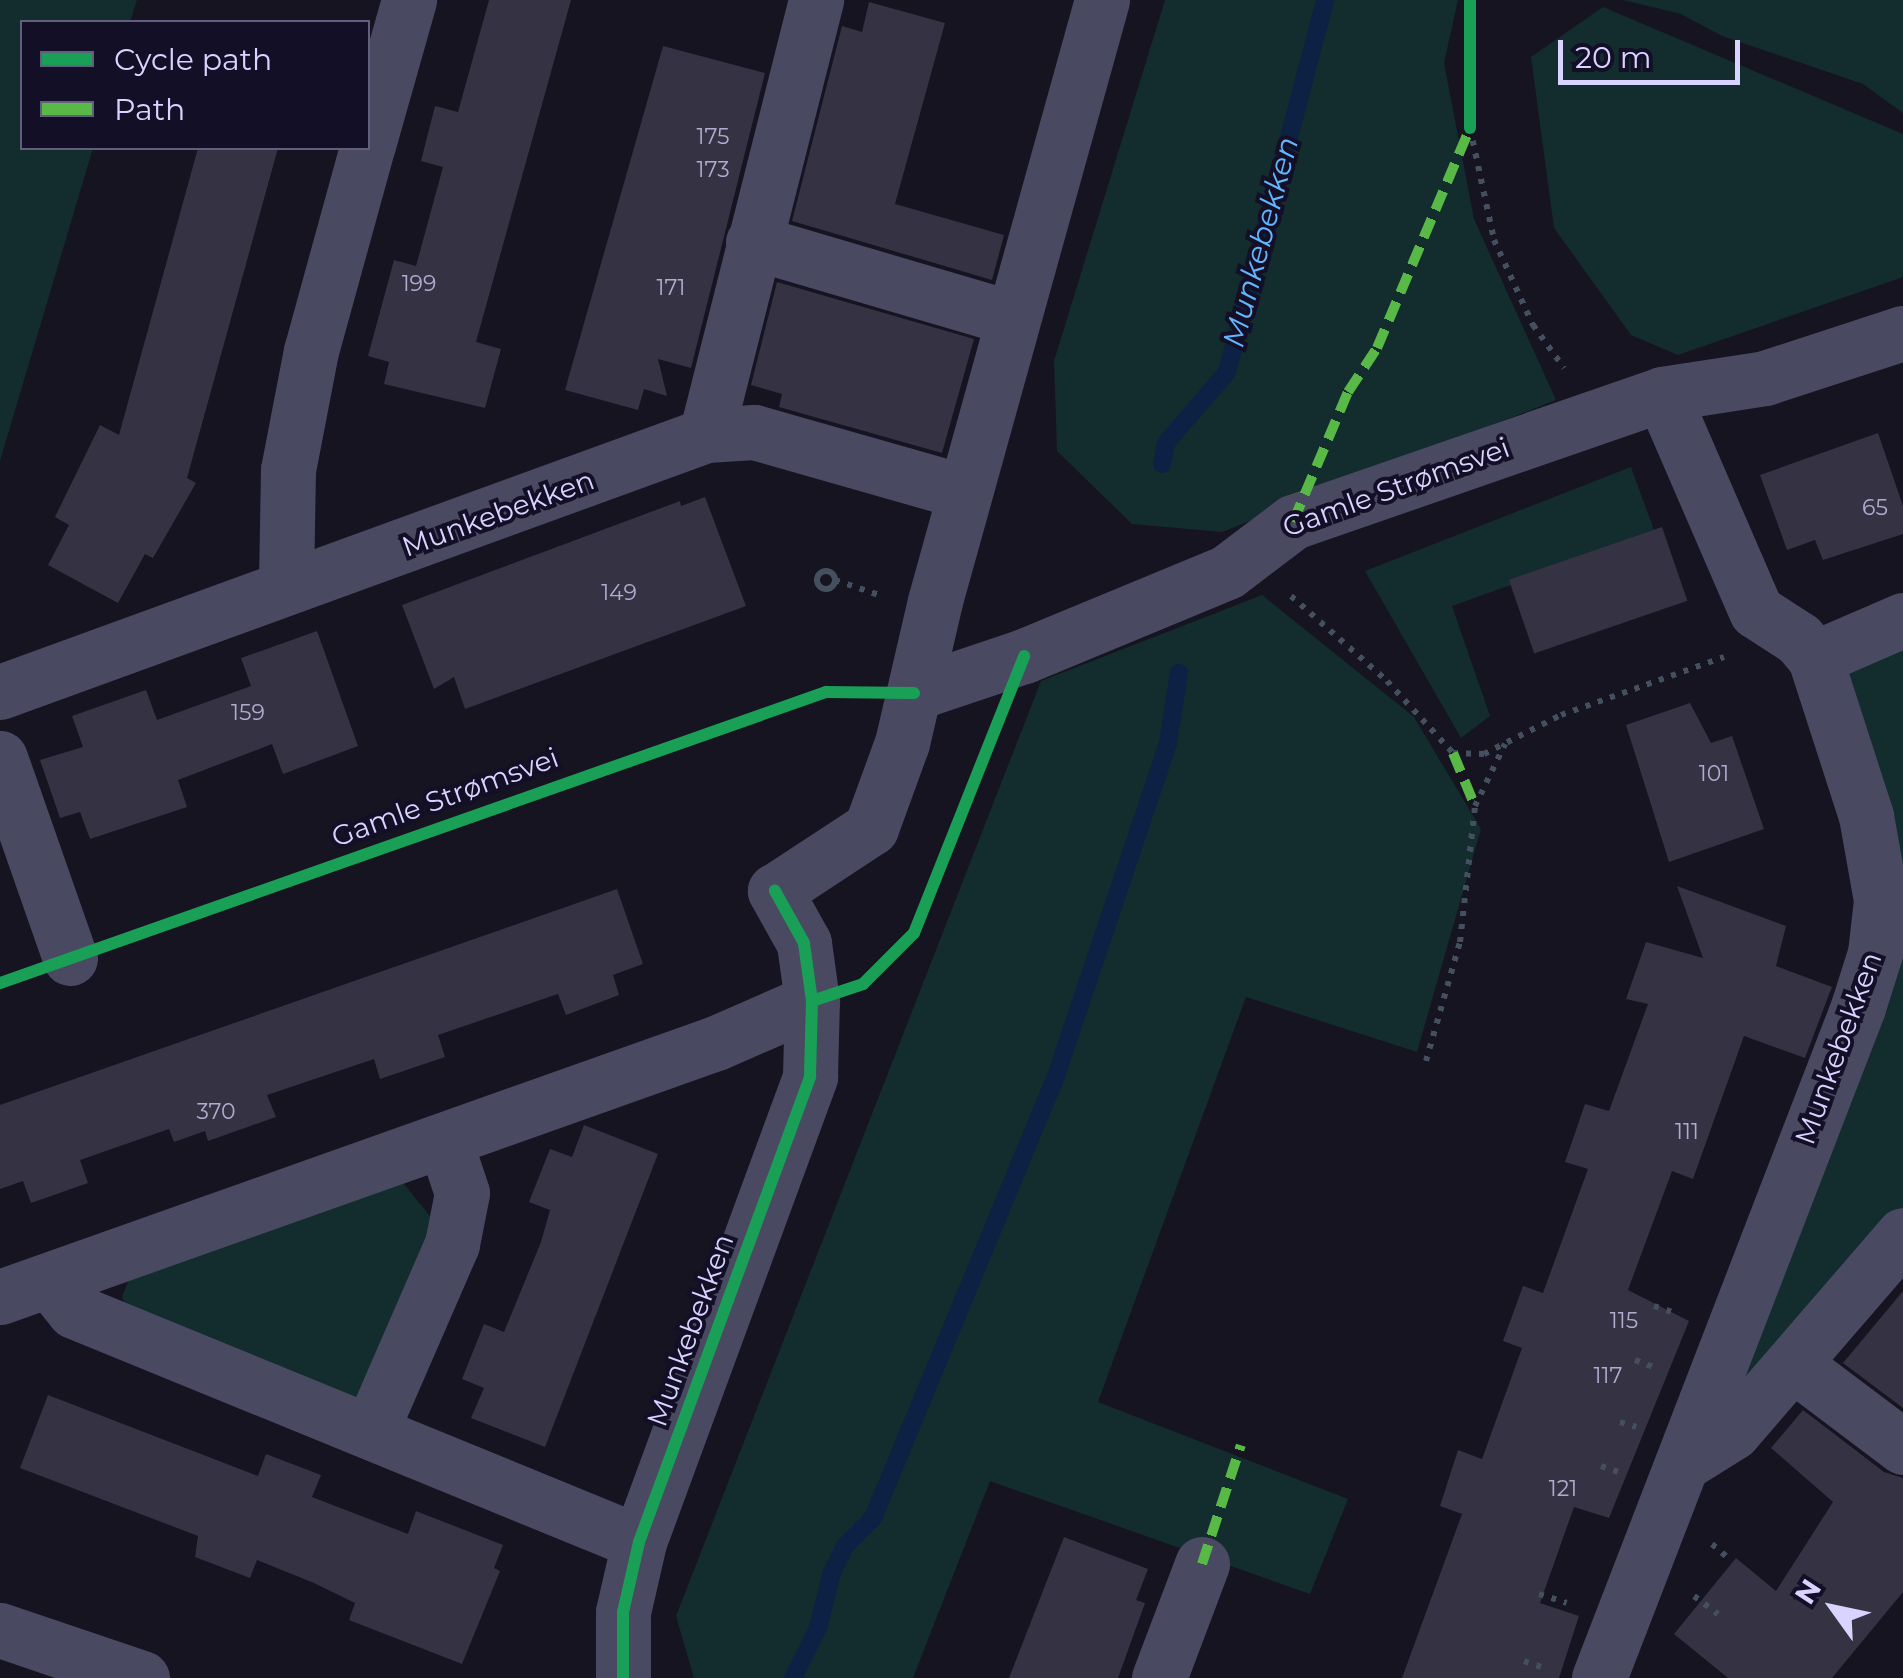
<!DOCTYPE html>
<html>
<head>
<meta charset="utf-8">
<style>
  body { margin:0 }
  #map { position:relative; width:1903px; height:1678px; overflow:hidden; background:#161421; font-family:Montserrat,sans-serif }
  div>[style] { position:absolute }
  .green>* { inset:0; background:#132c2d }
  .stream>* { height:18px; margin:-9px; padding:0 9px; transform-origin:9px; border-radius:9px; background:#0d2144 }
  .building>* { inset:0; background:#343243; transform-origin:0 0 }
  .path>* { height:6px; margin-top:-3px; transform-origin:0; background:repeating-linear-gradient(90deg,#44505f 0 5px,transparent 0 13px) }
  .path>.ring { margin:-3px; padding:0; box-sizing:content-box; background:none; border:6px solid #44505f; border-radius:50% }
  .minor>* { height:55px; margin:-27.5px; padding:0 27.5px; transform-origin:27.5px; border-radius:27.5px; background:#4a4962 }
  .quiet>* { height:10px; margin-top:-5px; transform-origin:0; background:repeating-linear-gradient(90deg,#58b947 0 20px,transparent 0 30px) }
  .cycleway>* { height:12px; margin:-6px; padding:0 6px; transform-origin:6px; border-radius:6px; background:#1a9f57 }
  span { translate:-50% -50%; white-space:nowrap; text-align:center; line-height:1.15; -webkit-text-stroke:8px #130f26; paint-order:stroke }
  .number-label { font-size:22px; color:#b0acd0 }
  .number-label span { -webkit-text-stroke-width:0 }
  .street-label { font-size:28px; color:#d9d4ff }
  .water-label { font-size:30px; color:#62b6ff; font-style:italic }
  .legend { position:absolute; left:20px; top:20px; width:350px; height:130px; box-sizing:border-box; background:#130f26; border:2px solid #625e7d; margin:0; padding:12px 18px; list-style:none; font-size:30px; color:#d9d4ff }
  .legend li { display:flex; align-items:center; gap:20px; height:50px }
  .legend b { width:50px; border:2px solid #625e7d }
  .north { position:absolute; left:1783px; top:1558px; width:100px; height:100px; -webkit-text-stroke:8px #130f26; paint-order:stroke; rotate:303deg; font-size:28px; font-weight:700; line-height:40px; text-align:center; color:#d9d4ff }
  .north::after { content:''; display:block; margin:auto; width:35px; height:45px; background:#d9d4ff; clip-path:polygon(50% 0,100% 100%,50% 72%,0 100%) }
  .scale { position:absolute; left:1558px; top:40px; width:182px; height:45px; box-sizing:border-box; border:5px solid #d9d4ff; border-top:0; padding-left:12px; font-size:30px; line-height:35px; white-space:nowrap; color:#d9d4ff; -webkit-text-stroke:8px #130f26; paint-order:stroke }
</style>
</head>
<body>
<div id="map">
  <div class="green">
    <i style="clip-path:polygon(0 0,137px 0,130px 22px,22px 22px,22px 148px,93px 148px,0 461px)"></i>
    <i style="clip-path:polygon(1165px 0,1458px 0,1444px 63px,1474px 219px,1556px 400px,1222px 532px,1132px 524px,1057px 451px,1054px 361px)"></i>
    <i style="clip-path:polygon(1623px 0,1903px 0,1903px 113px,1863px 84px,1722px 36px,1681px 14px)"></i>
    <i style="clip-path:polygon(1603px 7px,1903px 134px,1903px 277px,1678px 355px,1631px 335px,1554px 228px,1531px 57px)"></i>
    <i style="clip-path:polygon(1631px 467px,1655px 533px,1452px 606px,1490px 716px,1461px 738px,1365px 571px)"></i>
    <i style="clip-path:polygon(1262px 595px,1414px 717px,1481px 829px,1417px 1052px,1246px 997px,1098px 1402px,1348px 1499px,1310px 1594px,990px 1481px,913px 1678px,694px 1678px,676px 1616px,1041px 681px)"></i>
    <i style="clip-path:polygon(1903px 647px,1903px 1215px,1741px 1403px,1738px 1365px,1896px 950px,1829px 672px)"></i>
    <i style="clip-path:polygon(387px 1180px,404px 1184px,433px 1220px,365px 1403px,128px 1311px,122px 1297px,132px 1271px)"></i>
  </div>
  <div class="stream">
    <i style="left:1162px;top:464px;width:21px;rotate:-79deg"></i>
    <i style="left:1166px;top:443px;width:94px;rotate:-49.3deg"></i>
    <i style="left:1227px;top:372px;width:385px;rotate:-75.2deg"></i>
    <i style="left:793px;top:1678px;width:56px;rotate:-63.4deg"></i>
    <i style="left:818px;top:1628px;width:58px;rotate:-76deg"></i>
    <i style="left:832px;top:1572px;width:29px;rotate:-63deg"></i>
    <i style="left:845px;top:1546px;width:40px;rotate:-45deg"></i>
    <i style="left:873px;top:1518px;width:475px;rotate:-67.5deg"></i>
    <i style="left:1055px;top:1079px;width:354px;rotate:-71.4deg"></i>
    <i style="left:1168px;top:743px;width:71px;rotate:-81.1deg"></i>
  </div>
  <div class="building">
    <i style="clip-path:polygon(489px 0,571px 0,476px 342px,501px 349px,485px 408px,384px 384px,389px 362px,368px 356px,394px 260px,416px 266px,443px 167px,421px 161px,435px 106px,458px 112px)"></i>
    <i style="clip-path:polygon(869px 2px,945px 23px,895px 204px,1004px 235px,992px 280px,792px 221px,842px 26px,862px 32px)"></i>
    <i style="clip-path:polygon(663px 46px,765px 73px,691px 368px,658px 359px,667px 396px,644px 389px,638px 410px,565px 390px)"></i>
    <i style="clip-path:polygon(198px 148px,278px 148px,187px 478px,196px 483px,153px 558px,145px 554px,118px 603px,48px 565px,69px 525px,55px 517px,100px 425px,119px 435px)"></i>
    <i style="clip-path:polygon(777px 282px,974px 339px,942px 453px,779px 407px,782px 394px,751px 385px)"></i>
    <i style="clip-path:polygon(1878px 433px,1903px 506px,1903px 534px,1823px 560px,1815px 540px,1787px 550px,1760px 475px)"></i>
    <i style="clip-path:polygon(705px 497px,746px 606px,465px 709px,454px 677px,434px 689px,402px 605px,680px 501px,681px 506px)"></i>
    <i style="left:1662px;top:527px;width:78px;height:162px;rotate:71deg"></i>
    <i style="clip-path:polygon(317px 631px,358px 746px,283px 774px,272px 744px,178px 780px,187px 807px,90px 839px,80px 812px,60px 818px,40px 760px,83px 747px,72px 716px,146px 690px,157px 720px,251px 686px,241px 658px)"></i>
    <i style="clip-path:polygon(1690px 703px,1711px 743px,1732px 736px,1764px 829px,1669px 862px,1626px 725px)"></i>
    <i style="clip-path:polygon(1677px 886px,1786px 926px,1776px 966px,1832px 987px,1828px 997px,1805px 1058px,1744px 1036px,1693px 1179px,1672px 1171px,1628px 1290px,1689px 1321px,1609px 1518px,1574px 1507px,1540px 1603px,1579px 1616px,1559px 1678px,1402px 1678px,1462px 1514px,1440px 1506px,1458px 1450px,1482px 1459px,1522px 1348px,1503px 1341px,1523px 1286px,1543px 1293px,1588px 1169px,1565px 1162px,1585px 1104px,1609px 1111px,1648px 1004px,1626px 999px,1646px 942px,1703px 958px)"></i>
    <i style="clip-path:polygon(617px 889px,643px 964px,613px 975px,619px 995px,566px 1015px,558px 994px,438px 1035px,445px 1057px,380px 1079px,374px 1059px,267px 1095px,276px 1117px,208px 1141px,205px 1131px,174px 1142px,169px 1129px,80px 1160px,88px 1183px,31px 1203px,23px 1181px,0 1189px,0 1105px)"></i>
    <i style="clip-path:polygon(584px 1125px,658px 1154px,545px 1447px,471px 1418px,484px 1388px,462px 1379px,484px 1324px,504px 1332px,541px 1242px,550px 1210px,529px 1202px,550px 1149px,572px 1157px)"></i>
    <i style="clip-path:polygon(1903px 1291px,1903px 1408px,1843px 1363px)"></i>
    <i style="clip-path:polygon(48px 1395px,258px 1476px,266px 1454px,321px 1475px,312px 1497px,408px 1534px,416px 1511px,503px 1545px,494px 1568px,500px 1571px,462px 1664px,349px 1620px,355px 1603px,314px 1583px,257px 1560px,250px 1578px,195px 1557px,198px 1536px,20px 1468px)"></i>
    <i style="clip-path:polygon(1803px 1410px,1884px 1472px,1903px 1478px,1903px 1592px,1832px 1678px,1728px 1678px,1674px 1634px,1736px 1558px,1776px 1591px,1833px 1502px,1771px 1448px)"></i>
    <i style="clip-path:polygon(1064px 1537px,1148px 1569px,1136px 1600px,1145px 1603px,1118px 1678px,1009px 1678px)"></i>
  </div>
  <div class="path">
    <i style="left:1470px;top:128px;width:115px;rotate:77.9deg"></i>
    <i style="left:1494px;top:240px;width:94px;rotate:65.4deg"></i>
    <i style="left:1533px;top:325px;width:53px;rotate:54.2deg"></i>
    <i class="ring" style="left:817px;top:571px;width:12px;height:12px"></i>
    <i style="left:835px;top:580px;width:46px;rotate:18.8deg"></i>
    <i style="left:1291px;top:596px;width:128px;rotate:41.5deg"></i>
    <i style="left:1387px;top:681px;width:98px;rotate:47.5deg"></i>
    <i style="left:1453px;top:753px;width:31px;rotate:2deg"></i>
    <i style="left:1484px;top:754px;width:86px;rotate:-26.9deg"></i>
    <i style="left:1561px;top:715px;width:173px;rotate:-19.6deg"></i>
    <i style="left:1426px;top:1061px;width:124px;rotate:-74.1deg"></i>
    <i style="left:1460px;top:942px;width:137px;rotate:-83.7deg"></i>
    <i style="left:1475px;top:806px;width:69px;rotate:-64.2deg"></i>
    <i style="left:1654px;top:1306px;width:26px;rotate:18deg"></i>
    <i style="left:1635px;top:1360px;width:25px;rotate:21deg"></i>
    <i style="left:1620px;top:1422px;width:17px;rotate:17deg"></i>
    <i style="left:1601px;top:1466px;width:18px;rotate:19deg"></i>
    <i style="left:1712px;top:1544px;width:20px;rotate:41deg"></i>
    <i style="left:1539px;top:1594px;width:29px;rotate:18deg"></i>
    <i style="left:1694px;top:1596px;width:30px;rotate:37deg"></i>
    <i style="left:1524px;top:1661px;width:18px;rotate:19deg"></i>
  </div>
  <div class="minor">
    <i style="left:368px;top:145px;width:151px;rotate:-74.2deg"></i>
    <i style="left:753px;top:242px;width:270px;rotate:16.4deg"></i>
    <i style="left:706px;top:435px;width:449px;rotate:-75.8deg"></i>
    <i style="left:286px;top:583px;width:113px;rotate:-89deg"></i>
    <i style="left:288px;top:470px;width:121px;rotate:-79.1deg"></i>
    <i style="left:311px;top:351px;width:211px;rotate:-74.6deg"></i>
    <i style="left:1815px;top:658px;width:96px;rotate:-23.4deg"></i>
    <i style="left:0;top:692px;width:751px;rotate:-20deg"></i>
    <i style="left:706px;top:435px;width:48px;rotate:-3.6deg"></i>
    <i style="left:754px;top:432px;width:219px;rotate:15.9deg"></i>
    <i style="left:914px;top:693px;width:116px;rotate:-18.6deg"></i>
    <i style="left:1024px;top:656px;width:220px;rotate:-22.5deg"></i>
    <i style="left:1227px;top:572px;width:83px;rotate:-37.1deg"></i>
    <i style="left:1293px;top:522px;width:391px;rotate:-19.1deg"></i>
    <i style="left:1662px;top:394px;width:104px;rotate:-8.8deg"></i>
    <i style="left:1765px;top:378px;width:145px;rotate:-18.1deg"></i>
    <i style="left:0;top:758px;width:212px;rotate:70.7deg"></i>
    <i style="left:49px;top:1280px;width:40px;rotate:51deg"></i>
    <i style="left:74px;top:1311px;width:610px;rotate:22.24deg"></i>
    <i style="left:0;top:1297px;width:760px;rotate:-19.53deg"></i>
    <i style="left:716px;top:1043px;width:105px;rotate:-23.6deg"></i>
    <i style="left:1793px;top:1364px;width:138px;rotate:37deg"></i>
    <i style="left:372px;top:1428px;width:201px;rotate:-66.5deg"></i>
    <i style="left:452px;top:1244px;width:52px;rotate:-78.9deg"></i>
    <i style="left:462px;top:1193px;width:54px;rotate:-108.4deg"></i>
    <i style="left:1682px;top:1464px;width:60px;rotate:-32.1deg"></i>
    <i style="left:1733px;top:1432px;width:260px;rotate:-49.2deg"></i>
    <i style="left:0;top:1630px;width:150px;rotate:18.7deg"></i>
    <i style="left:623px;top:1678px;width:66px;rotate:-90deg"></i>
    <i style="left:623px;top:1612px;width:72px;rotate:-77.1deg"></i>
    <i style="left:639px;top:1542px;width:496px;rotate:-69.8deg"></i>
    <i style="left:810px;top:1076px;width:75px;rotate:-88.5deg"></i>
    <i style="left:812px;top:1001px;width:59px;rotate:-97.9deg"></i>
    <i style="left:804px;top:943px;width:60px;rotate:-119.1deg"></i>
    <i style="left:775px;top:891px;width:115px;rotate:-33.3deg"></i>
    <i style="left:871px;top:828px;width:90px;rotate:-70deg"></i>
    <i style="left:902px;top:743px;width:146px;rotate:-76.9deg"></i>
    <i style="left:935px;top:601px;width:624px;rotate:-74.47deg"></i>
    <i style="left:1159px;top:1678px;width:122px;rotate:-69.3deg"></i>
    <i style="left:1599px;top:1678px;width:719px;rotate:-68.89deg"></i>
    <i style="left:1858px;top:1007px;width:57px;rotate:-72.5deg"></i>
    <i style="left:1875px;top:953px;width:53px;rotate:-83.5deg"></i>
    <i style="left:1881px;top:900px;width:85px;rotate:-100.1deg"></i>
    <i style="left:1866px;top:816px;width:166px;rotate:-107.9deg"></i>
    <i style="left:1815px;top:658px;width:25px;rotate:-130deg"></i>
    <i style="left:1799px;top:639px;width:51px;rotate:-146.9deg"></i>
    <i style="left:1756px;top:611px;width:236px;rotate:-113.4deg"></i>
  </div>
  <div class="quiet">
    <i style="left:1293px;top:522px;width:141px;rotate:-67.1deg"></i>
    <i style="left:1348px;top:392px;width:53px;rotate:-56.6deg"></i>
    <i style="left:1377px;top:348px;width:239px;rotate:-67.1deg"></i>
    <i style="left:1453px;top:753px;width:57px;rotate:67.5deg"></i>
    <i style="left:1202px;top:1564px;width:125px;rotate:-71.9deg"></i>
  </div>
  <div class="cycleway">
    <i style="left:1470px;top:0;width:128px;rotate:90deg"></i>
    <i style="left:0;top:983px;width:876px;rotate:-19.41deg"></i>
    <i style="left:826px;top:692px;width:88px;rotate:0.7deg"></i>
    <i style="left:812px;top:1001px;width:54px;rotate:-18.4deg"></i>
    <i style="left:863px;top:984px;width:72px;rotate:-45deg"></i>
    <i style="left:914px;top:933px;width:298px;rotate:-68.3deg"></i>
    <i style="left:623px;top:1678px;width:66px;rotate:-90deg"></i>
    <i style="left:623px;top:1612px;width:72px;rotate:-77.1deg"></i>
    <i style="left:639px;top:1542px;width:496px;rotate:-69.8deg"></i>
    <i style="left:810px;top:1076px;width:75px;rotate:-88.5deg"></i>
    <i style="left:812px;top:1001px;width:59px;rotate:-97.9deg"></i>
    <i style="left:804px;top:943px;width:60px;rotate:-119.1deg"></i>
  </div>
  <div class="number-label">
    <span style="left:713px;top:137px">175</span>
    <span style="left:713px;top:170px">173</span>
    <span style="left:419px;top:284px">199</span>
    <span style="left:671px;top:288px">171</span>
    <span style="left:1875px;top:508px">65</span>
    <span style="left:619px;top:593px">149</span>
    <span style="left:248px;top:713px">159</span>
    <span style="left:1714px;top:774px">101</span>
    <span style="left:216px;top:1112px">370</span>
    <span style="left:1687px;top:1132px">111</span>
    <span style="left:1624px;top:1321px">115</span>
    <span style="left:1608px;top:1376px">117</span>
    <span style="left:1563px;top:1489px">121</span>
  </div>
  <div class="street-label">
    <span style="left:1396px;top:487px;rotate:-20deg">Gamle Strømsvei</span>
    <span style="left:498px;top:513px;rotate:-20deg">Munkebekken</span>
    <span style="left:445px;top:797px;rotate:-20deg">Gamle Strømsvei</span>
    <span style="left:1838px;top:1048px;rotate:-70deg">Munkebekken</span>
    <span style="left:690px;top:1330px;rotate:-70deg">Munkebekken</span>
  </div>
  <div class="water-label">
    <span style="left:1261px;top:242px;rotate:-75deg">Munkebekken</span>
  </div>
  <ul class="legend">
  <li><b style="height:12px;background:#1a9f57"></b>Cycle path</li>
  <li><b style="height:12px;background:#58b947"></b>Path</li>
  </ul>
  <div class="north">N</div>
  <div class="scale">20 m</div>
</div>
</body>
</html>
